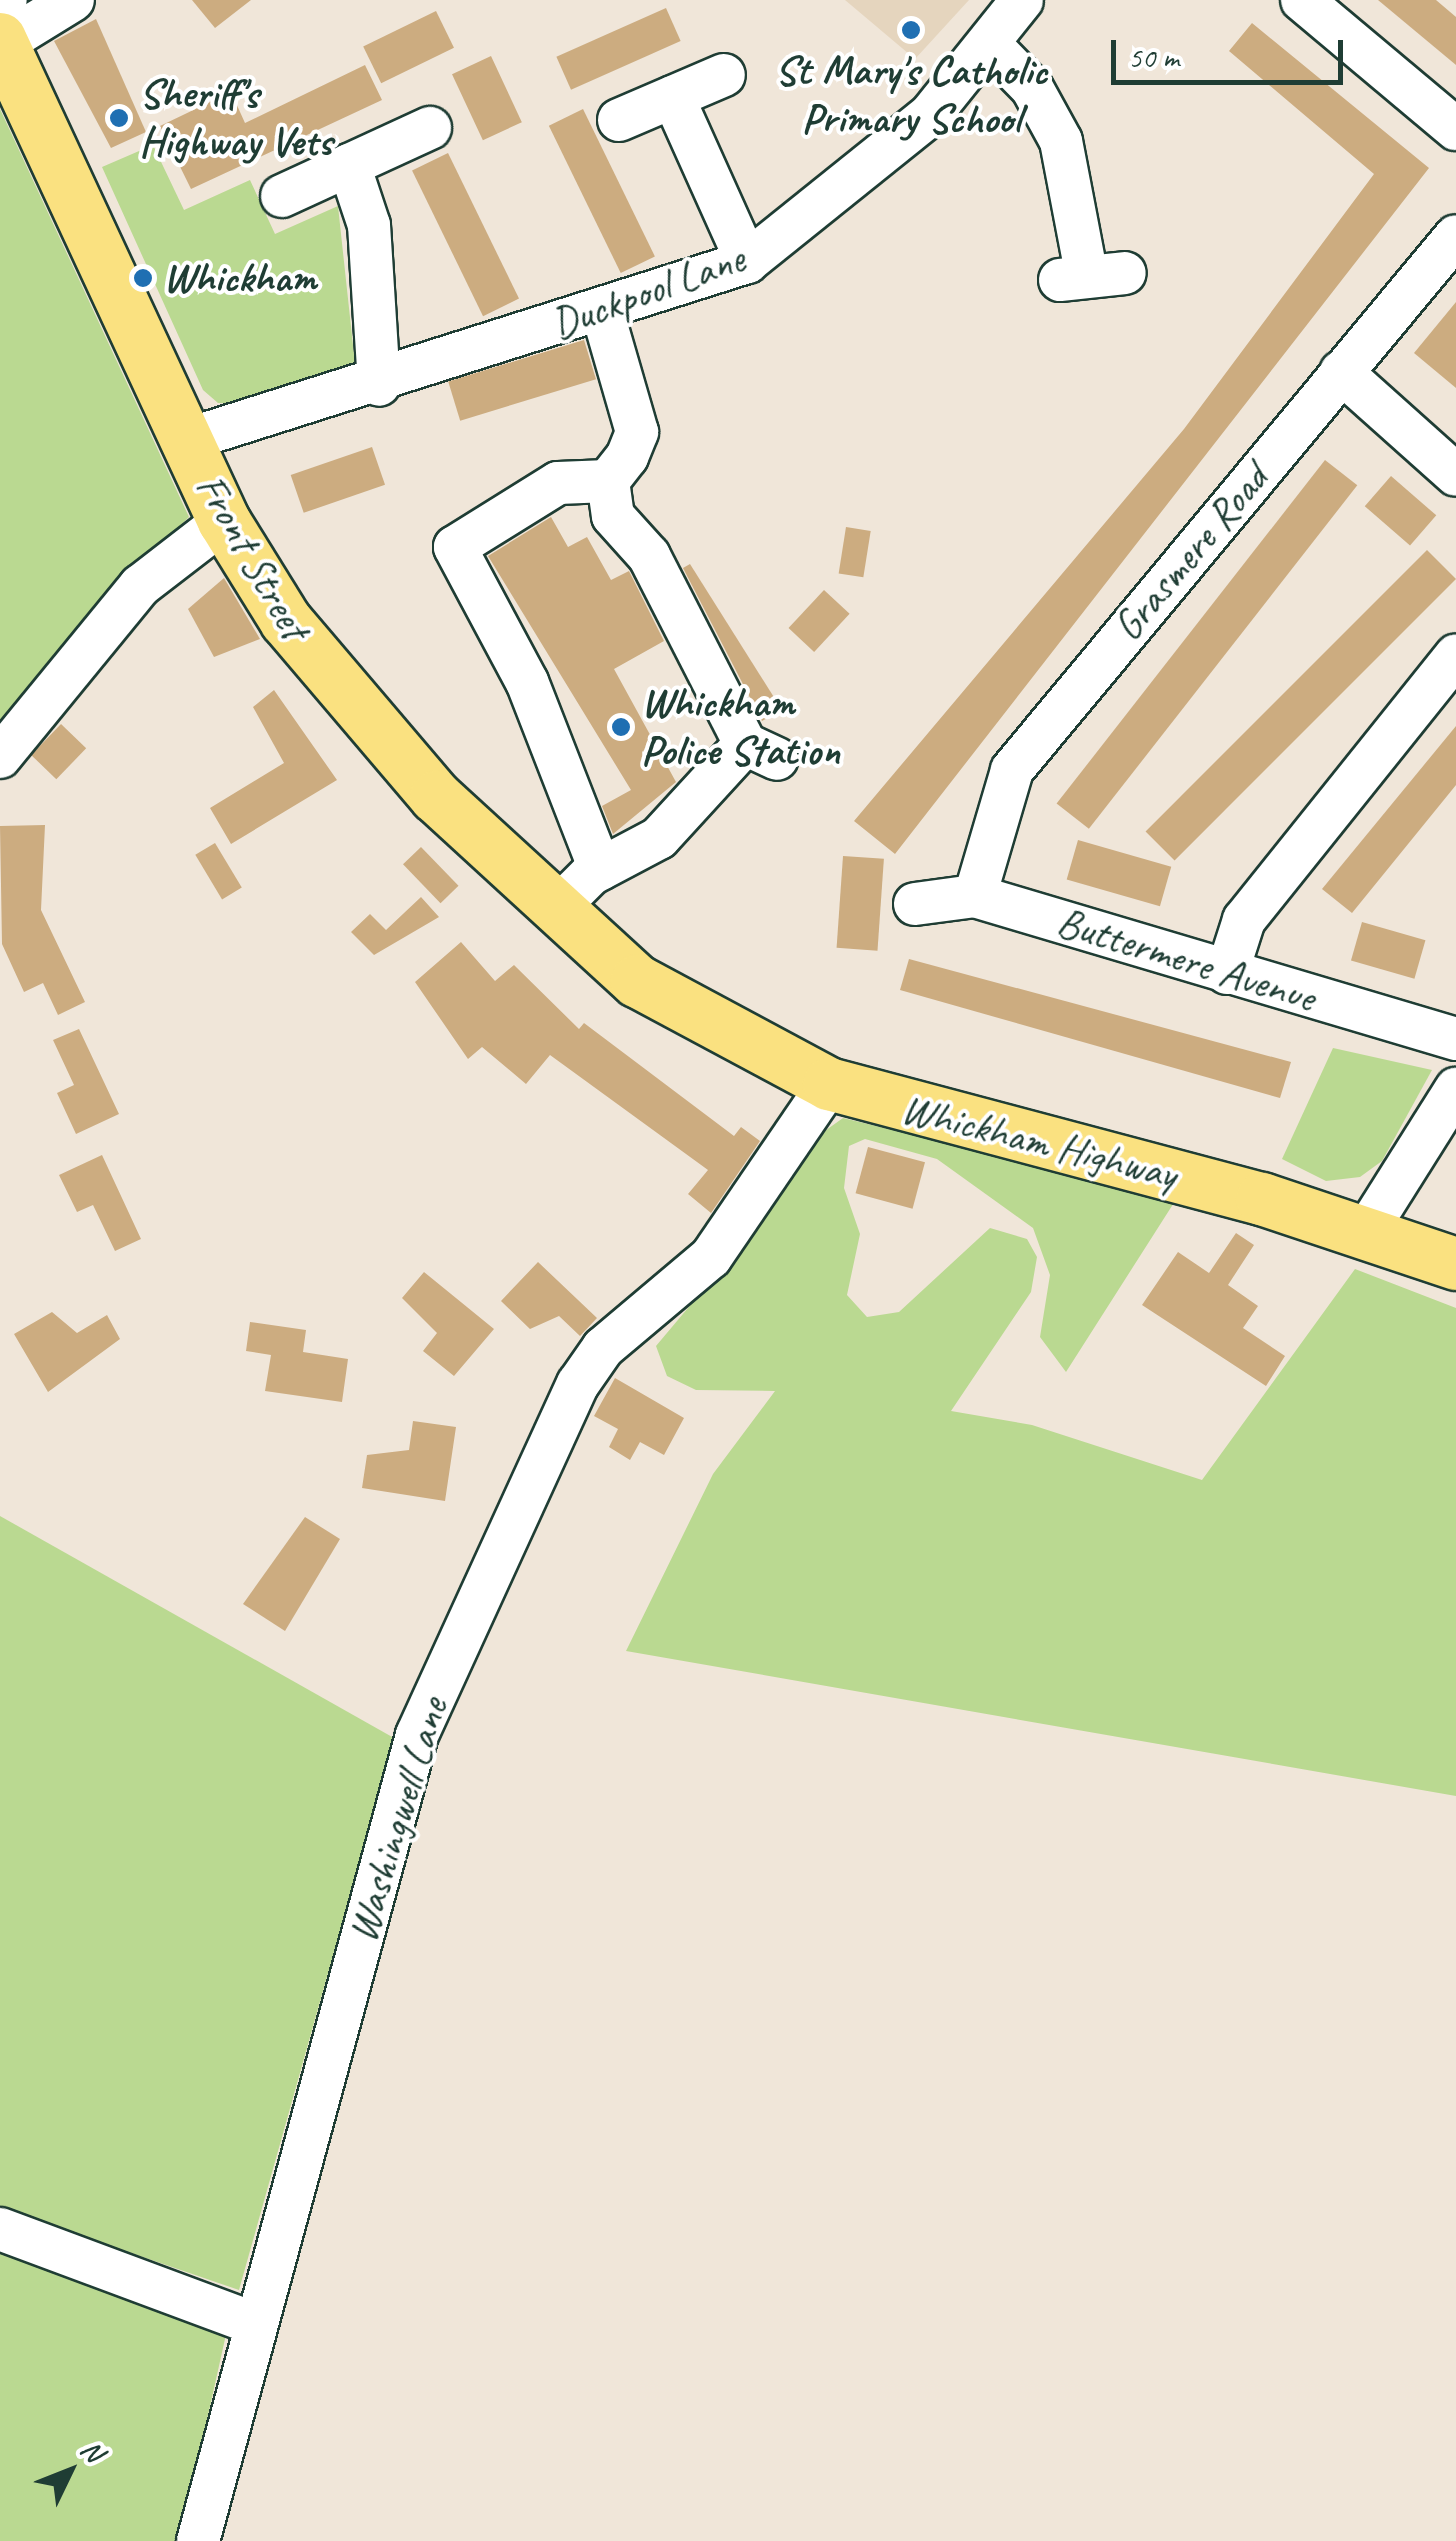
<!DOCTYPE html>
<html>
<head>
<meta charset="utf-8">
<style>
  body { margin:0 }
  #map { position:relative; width:1456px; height:2541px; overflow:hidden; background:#f0e6d9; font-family:Caveat,sans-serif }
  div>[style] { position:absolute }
  .built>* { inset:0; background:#e5d5be }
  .green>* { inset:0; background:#bad991 }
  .building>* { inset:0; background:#ccac80; transform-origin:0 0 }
  .roads { filter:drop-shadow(2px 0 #1f3d34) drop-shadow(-2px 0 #1f3d34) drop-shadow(0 2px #1f3d34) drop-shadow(0 -2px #1f3d34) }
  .minor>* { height:42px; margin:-21px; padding:0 21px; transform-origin:21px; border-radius:21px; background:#fff }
  .major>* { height:52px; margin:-26px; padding:0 26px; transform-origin:26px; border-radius:26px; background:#fae180 }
  .dots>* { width:28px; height:28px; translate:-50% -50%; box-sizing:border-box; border:5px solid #fff; border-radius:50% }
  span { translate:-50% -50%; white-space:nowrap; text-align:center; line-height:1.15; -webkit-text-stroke:8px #fff; paint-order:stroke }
  .poi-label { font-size:42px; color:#1f3d34; font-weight:700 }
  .left { translate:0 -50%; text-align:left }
  .street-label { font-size:42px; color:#1f3d34 }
  .north { position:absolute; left:20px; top:2421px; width:100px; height:100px; -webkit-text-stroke:8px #fff; paint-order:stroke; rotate:47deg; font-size:28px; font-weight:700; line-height:40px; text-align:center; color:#1f3d34 }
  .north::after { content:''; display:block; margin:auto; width:35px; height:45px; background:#1f3d34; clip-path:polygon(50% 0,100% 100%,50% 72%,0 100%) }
  .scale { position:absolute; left:1111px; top:40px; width:232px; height:45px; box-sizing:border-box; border:5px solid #1f3d34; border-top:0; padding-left:12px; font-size:30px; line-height:35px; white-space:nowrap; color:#1f3d34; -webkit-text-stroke:8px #fff; paint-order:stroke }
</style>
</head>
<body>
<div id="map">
  <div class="built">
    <i style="clip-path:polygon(845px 0,969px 0,915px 59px)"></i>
  </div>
  <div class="green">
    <i style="clip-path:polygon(0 109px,189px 517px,79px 626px,0 726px)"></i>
    <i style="clip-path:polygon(153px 145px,184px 210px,250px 180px,275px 234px,338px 206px,356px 373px,242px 404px,218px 403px,203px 390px,102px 167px)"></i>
    <i style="clip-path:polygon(1333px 1048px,1432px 1070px,1382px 1161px,1360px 1177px,1326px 1181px,1282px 1159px)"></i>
    <i style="clip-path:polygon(843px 1118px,1177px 1198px,1066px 1372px,1040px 1337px,1050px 1275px,1033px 1228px,937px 1159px,865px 1139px,849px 1146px,844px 1188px,860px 1234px,847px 1295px,867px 1317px,899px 1312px,990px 1228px,1027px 1239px,1037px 1257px,1031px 1292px,951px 1411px,1032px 1425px,1202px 1480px,1355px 1269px,1456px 1308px,1456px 1796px,626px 1651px,713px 1474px,775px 1391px,696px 1390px,667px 1376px,656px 1346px,777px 1202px,808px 1143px)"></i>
    <i style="clip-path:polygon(0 1516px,394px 1738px,239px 2290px,0 2208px)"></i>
    <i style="clip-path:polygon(0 2245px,227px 2330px,180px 2541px,0 2541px)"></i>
  </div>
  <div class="building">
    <i style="clip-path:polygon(192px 0,251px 0,215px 28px)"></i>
    <i style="clip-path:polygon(1378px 0,1436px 0,1456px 17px,1456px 65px)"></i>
    <i style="left:666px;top:8px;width:36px;height:120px;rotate:66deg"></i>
    <i style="left:436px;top:11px;width:41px;height:81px;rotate:64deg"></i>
    <i style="clip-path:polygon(96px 19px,146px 132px,111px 148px,54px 41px)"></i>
    <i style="clip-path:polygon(1252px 23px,1429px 168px,895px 854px,854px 821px,1184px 429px,1374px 174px,1229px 51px)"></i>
    <i style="left:491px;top:56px;width:73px;height:43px;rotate:65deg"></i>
    <i style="clip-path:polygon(365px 65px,382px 100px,191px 189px,160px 126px,231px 92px,245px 123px)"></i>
    <i style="left:583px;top:109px;width:164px;height:38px;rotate:64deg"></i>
    <i style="left:448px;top:153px;width:162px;height:40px;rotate:64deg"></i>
    <i style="clip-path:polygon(1456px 302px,1456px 388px,1414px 353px)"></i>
    <i style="left:584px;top:340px;width:41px;height:142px;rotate:73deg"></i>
    <i style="left:372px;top:447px;width:40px;height:86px;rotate:71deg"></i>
    <i style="left:1325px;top:460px;width:41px;height:436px;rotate:38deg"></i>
    <i style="left:1391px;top:476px;width:60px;height:40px;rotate:41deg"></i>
    <i style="clip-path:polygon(551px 517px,568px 547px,587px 537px,611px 580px,629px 571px,664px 641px,614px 669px,676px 782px,613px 834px,602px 806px,631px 790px,488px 556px)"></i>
    <i style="left:846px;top:527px;width:25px;height:47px;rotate:9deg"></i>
    <i style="left:1427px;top:550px;width:41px;height:398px;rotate:45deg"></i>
    <i style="clip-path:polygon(690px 564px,782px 710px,762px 721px,683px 568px)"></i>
    <i style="clip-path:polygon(224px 578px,260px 639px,214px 657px,188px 609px)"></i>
    <i style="left:824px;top:590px;width:35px;height:52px;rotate:43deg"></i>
    <i style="clip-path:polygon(274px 690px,337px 780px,231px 844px,210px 808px,284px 763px,253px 707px)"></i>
    <i style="left:61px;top:724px;width:35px;height:43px;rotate:44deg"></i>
    <i style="clip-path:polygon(1456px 726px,1456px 785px,1352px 913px,1322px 889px)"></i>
    <i style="clip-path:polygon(45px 825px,41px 910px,85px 1002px,58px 1015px,43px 983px,24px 992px,2px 944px,0 826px)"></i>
    <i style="left:1078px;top:840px;width:97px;height:41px;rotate:16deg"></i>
    <i style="left:215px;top:843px;width:52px;height:23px;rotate:59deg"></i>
    <i style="left:421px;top:847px;width:54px;height:25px;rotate:46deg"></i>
    <i style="left:843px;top:856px;width:41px;height:92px;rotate:4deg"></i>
    <i style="clip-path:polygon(421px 897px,439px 917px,374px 955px,351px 932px,370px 914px,386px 930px)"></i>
    <i style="left:1362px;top:922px;width:66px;height:40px;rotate:16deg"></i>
    <i style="clip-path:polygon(461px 942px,495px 981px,514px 965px,579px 1029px,584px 1023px,734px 1136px,741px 1127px,760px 1141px,711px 1213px,688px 1194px,708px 1170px,550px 1055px,526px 1084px,482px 1047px,468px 1059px,415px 982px)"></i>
    <i style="clip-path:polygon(909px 959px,1291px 1062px,1280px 1098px,900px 990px)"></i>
    <i style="clip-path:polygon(79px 1029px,119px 1114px,76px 1134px,57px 1093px,74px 1085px,53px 1040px)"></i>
    <i style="left:868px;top:1147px;width:59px;height:48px;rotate:15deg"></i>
    <i style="clip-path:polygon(102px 1155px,141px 1239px,115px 1251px,93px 1205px,77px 1212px,59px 1175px)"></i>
    <i style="clip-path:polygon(1236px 1233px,1254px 1245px,1228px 1285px,1258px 1306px,1243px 1328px,1285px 1356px,1266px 1386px,1142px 1305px,1178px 1252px,1209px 1273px)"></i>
    <i style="clip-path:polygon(538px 1262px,597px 1318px,580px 1336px,559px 1316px,530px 1329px,501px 1301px)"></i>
    <i style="clip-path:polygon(424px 1272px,494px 1329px,454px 1376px,423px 1351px,437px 1333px,402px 1298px)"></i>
    <i style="clip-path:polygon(52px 1312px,77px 1333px,107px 1315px,120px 1339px,48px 1392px,14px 1334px)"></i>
    <i style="clip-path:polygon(250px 1322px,306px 1330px,303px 1352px,348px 1359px,342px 1402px,265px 1391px,271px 1355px,246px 1351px)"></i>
    <i style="clip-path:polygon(615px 1378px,684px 1418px,664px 1455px,640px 1442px,630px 1460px,609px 1447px,618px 1429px,594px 1416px)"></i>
    <i style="clip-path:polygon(413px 1421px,456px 1427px,445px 1501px,362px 1488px,367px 1455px,409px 1450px)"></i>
    <i style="clip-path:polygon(305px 1517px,340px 1539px,285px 1631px,243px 1604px)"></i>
  </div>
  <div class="roads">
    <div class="minor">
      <i style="left:1302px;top:0;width:201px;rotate:40deg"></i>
      <i style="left:0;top:6px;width:8px;rotate:-45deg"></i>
      <i style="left:3px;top:43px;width:82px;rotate:-31.6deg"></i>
      <i style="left:990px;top:45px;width:60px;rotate:45.7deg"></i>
      <i style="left:1032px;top:88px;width:60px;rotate:61.3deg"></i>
      <i style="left:1061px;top:141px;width:138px;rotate:79.2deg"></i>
      <i style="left:673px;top:97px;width:181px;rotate:65.8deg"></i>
      <i style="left:619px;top:120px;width:114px;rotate:-23.2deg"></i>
      <i style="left:349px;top:165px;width:63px;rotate:71.6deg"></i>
      <i style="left:369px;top:225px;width:160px;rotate:86.4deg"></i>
      <i style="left:282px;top:196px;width:163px;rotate:-24.7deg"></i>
      <i style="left:1060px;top:280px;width:65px;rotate:-6.1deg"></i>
      <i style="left:1341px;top:372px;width:154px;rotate:41.8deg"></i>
      <i style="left:186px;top:440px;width:589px;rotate:-17.6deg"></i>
      <i style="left:747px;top:262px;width:235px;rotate:-38.8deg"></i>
      <i style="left:930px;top:115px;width:147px;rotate:-51.3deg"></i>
      <i style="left:608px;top:481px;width:35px;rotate:82deg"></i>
      <i style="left:613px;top:516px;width:54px;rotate:48deg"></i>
      <i style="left:649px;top:556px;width:211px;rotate:62.9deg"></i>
      <i style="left:0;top:757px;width:221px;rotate:-50.7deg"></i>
      <i style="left:140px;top:586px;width:106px;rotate:-37.7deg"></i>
      <i style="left:600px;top:869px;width:201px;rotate:-111.3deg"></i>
      <i style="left:527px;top:682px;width:153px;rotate:-118.1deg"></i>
      <i style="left:455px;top:547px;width:121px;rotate:-31.9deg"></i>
      <i style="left:558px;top:483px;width:50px;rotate:-2.3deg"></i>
      <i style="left:608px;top:481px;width:31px;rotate:-52deg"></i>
      <i style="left:627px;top:457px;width:27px;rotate:-68deg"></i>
      <i style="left:637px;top:432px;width:126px;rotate:-106.1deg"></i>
      <i style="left:975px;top:896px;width:131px;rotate:-73.6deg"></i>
      <i style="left:1012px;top:770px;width:694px;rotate:-50.26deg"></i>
      <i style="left:915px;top:904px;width:61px;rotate:-7.6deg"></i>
      <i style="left:975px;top:896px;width:502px;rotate:16.56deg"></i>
      <i style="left:554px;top:911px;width:52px;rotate:-45deg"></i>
      <i style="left:591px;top:874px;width:77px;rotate:-27.9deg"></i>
      <i style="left:659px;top:838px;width:127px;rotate:-47.5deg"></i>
      <i style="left:745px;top:744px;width:35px;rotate:25deg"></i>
      <i style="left:1227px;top:973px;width:56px;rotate:-72.2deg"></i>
      <i style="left:1244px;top:920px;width:339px;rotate:-51.3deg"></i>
      <i style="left:1364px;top:1235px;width:173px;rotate:-57.8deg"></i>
      <i style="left:0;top:2229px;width:273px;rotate:20.4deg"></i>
      <i style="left:198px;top:2541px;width:835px;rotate:-74.8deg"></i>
      <i style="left:417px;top:1735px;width:386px;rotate:-65.4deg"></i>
      <i style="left:578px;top:1384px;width:44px;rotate:-55.2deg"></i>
      <i style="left:603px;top:1348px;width:141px;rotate:-40.1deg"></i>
      <i style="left:711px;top:1257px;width:209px;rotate:-55.7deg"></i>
    </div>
    <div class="major">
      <i style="left:0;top:39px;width:532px;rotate:65.07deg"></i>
      <i style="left:224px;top:521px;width:118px;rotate:58.2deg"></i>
      <i style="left:286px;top:621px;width:231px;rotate:49.6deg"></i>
      <i style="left:436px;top:797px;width:273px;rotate:42.5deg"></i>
      <i style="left:637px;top:981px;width:218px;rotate:28.2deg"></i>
      <i style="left:829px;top:1084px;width:448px;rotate:14.9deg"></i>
      <i style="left:1262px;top:1199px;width:205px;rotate:18.5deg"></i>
    </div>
  </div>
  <div class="dots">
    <i style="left:911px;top:30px;background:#1f6fb2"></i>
    <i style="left:119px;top:118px;background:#1f6fb2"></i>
    <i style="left:143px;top:278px;background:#1f6fb2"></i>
    <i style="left:621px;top:727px;background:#1f6fb2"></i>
  </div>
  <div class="poi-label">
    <span style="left:911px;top:95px">St Mary's Catholic<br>Primary School</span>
    <span class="left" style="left:139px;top:118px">Sheriff's<br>Highway Vets</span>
    <span class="left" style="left:163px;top:278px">Whickham</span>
    <span class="left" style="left:641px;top:727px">Whickham<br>Police Station</span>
  </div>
  <div class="street-label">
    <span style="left:648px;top:292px;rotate:-20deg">Duckpool Lane</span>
    <span style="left:1191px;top:553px;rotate:-50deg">Grasmere Road</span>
    <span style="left:252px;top:557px;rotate:60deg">Front Street</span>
    <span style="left:1186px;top:960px;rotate:17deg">Buttermere Avenue</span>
    <span style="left:1039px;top:1142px;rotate:14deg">Whickham Highway</span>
    <span style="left:398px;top:1820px;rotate:-73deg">Washingwell Lane</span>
  </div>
  <div class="north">N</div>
  <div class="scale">50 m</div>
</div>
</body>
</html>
